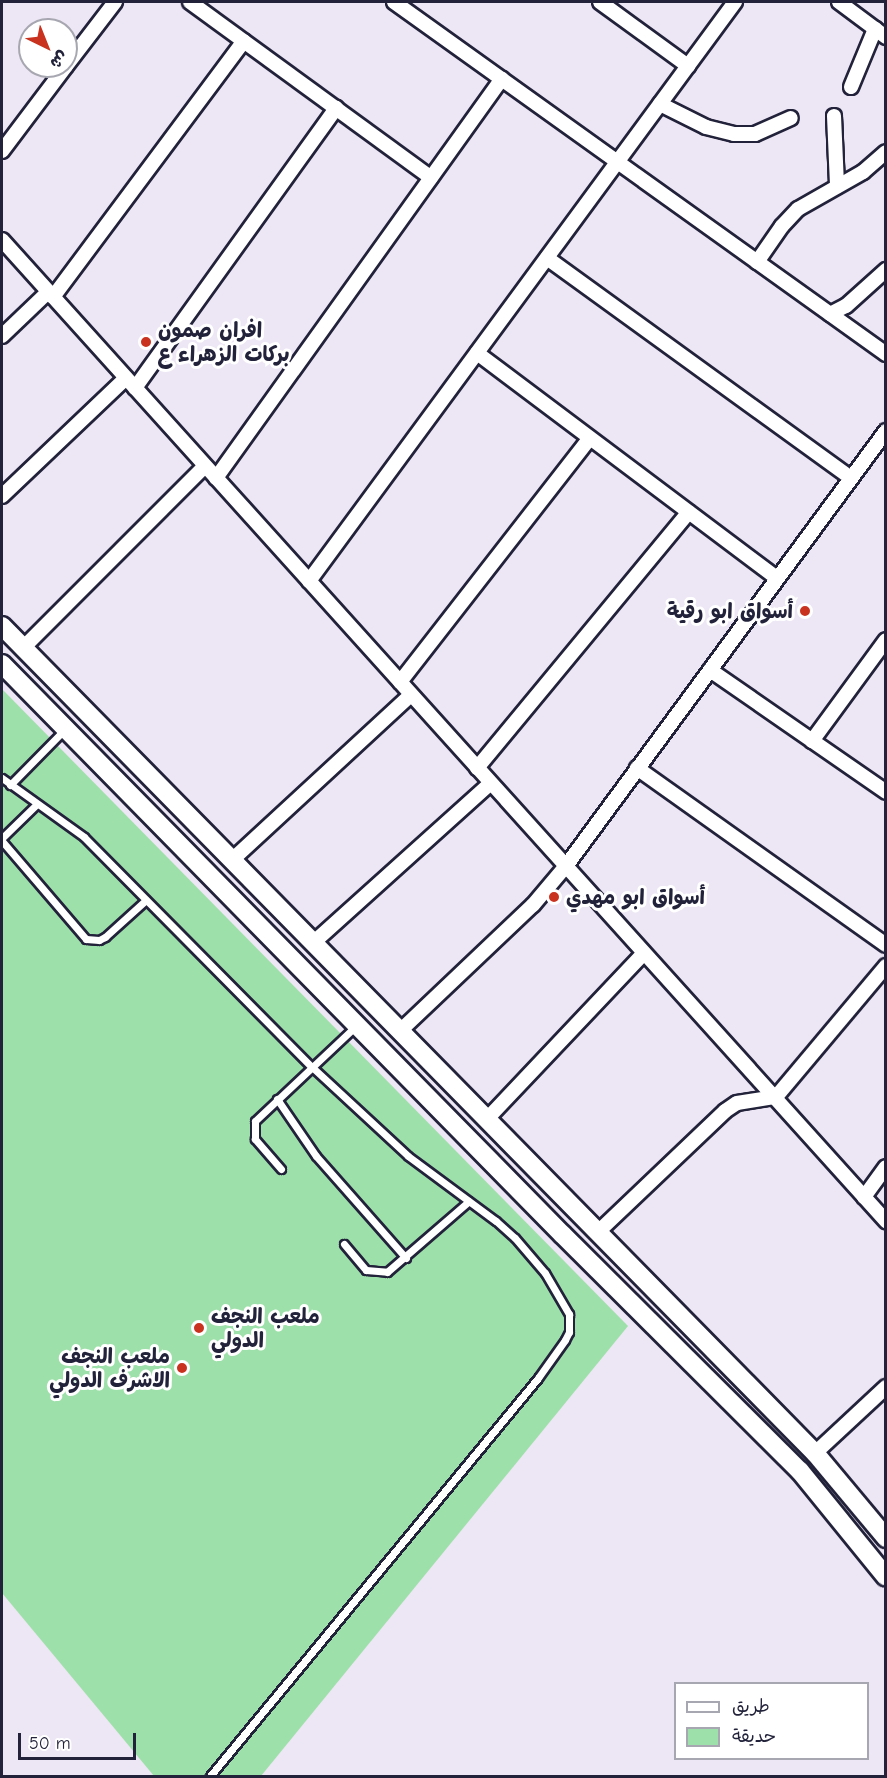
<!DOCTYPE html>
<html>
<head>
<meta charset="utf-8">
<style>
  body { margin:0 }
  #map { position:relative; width:887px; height:1778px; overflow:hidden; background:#ede6f4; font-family:"Comic Neue","Playpen Sans Arabic",sans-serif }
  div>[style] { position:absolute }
  .green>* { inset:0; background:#9ee0aa }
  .roads { filter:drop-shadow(2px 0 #22223b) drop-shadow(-2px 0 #22223b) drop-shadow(0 2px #22223b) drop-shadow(0 -2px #22223b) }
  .lane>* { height:7px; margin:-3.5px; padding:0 3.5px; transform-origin:3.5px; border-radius:3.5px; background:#fff }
  .street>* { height:14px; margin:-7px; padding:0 7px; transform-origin:7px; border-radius:7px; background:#fff }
  .secondary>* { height:18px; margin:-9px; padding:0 9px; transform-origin:9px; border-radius:9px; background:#fff }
  .dots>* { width:16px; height:16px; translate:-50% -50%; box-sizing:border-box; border:3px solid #fff; border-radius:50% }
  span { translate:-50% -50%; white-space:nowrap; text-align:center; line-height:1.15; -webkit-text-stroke:6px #fff; paint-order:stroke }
  .poi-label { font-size:21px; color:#22223b; font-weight:700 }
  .left { translate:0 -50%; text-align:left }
  .right { translate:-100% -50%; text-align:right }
  .frame { position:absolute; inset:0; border:3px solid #22223b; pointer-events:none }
  .legend { position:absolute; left:674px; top:1682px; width:195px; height:78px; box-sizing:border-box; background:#fff; border:2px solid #a7a7b1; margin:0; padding:8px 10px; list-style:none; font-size:18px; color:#22223b }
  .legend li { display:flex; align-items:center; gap:12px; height:30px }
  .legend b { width:30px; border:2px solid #a7a7b1 }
  .north { position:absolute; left:18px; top:18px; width:60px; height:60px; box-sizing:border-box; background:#fff; border:2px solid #a7a7b1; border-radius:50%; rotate:137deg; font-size:16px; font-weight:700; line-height:24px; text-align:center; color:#22223b }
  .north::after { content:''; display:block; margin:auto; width:21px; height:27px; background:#c8321e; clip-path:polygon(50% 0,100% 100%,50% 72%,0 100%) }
  .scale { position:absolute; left:18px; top:1733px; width:118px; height:27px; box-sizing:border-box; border:3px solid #22223b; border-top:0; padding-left:8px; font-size:18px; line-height:21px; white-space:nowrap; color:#22223b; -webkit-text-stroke:4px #fff; paint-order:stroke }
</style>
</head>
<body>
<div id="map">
  <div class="green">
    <i style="clip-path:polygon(2px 689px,628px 1326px,261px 1776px,154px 1776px,2px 1593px)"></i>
  </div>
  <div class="roads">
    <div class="lane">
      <i style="left:2px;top:778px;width:101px;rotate:35.7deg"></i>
      <i style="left:84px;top:837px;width:324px;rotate:45.3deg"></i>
      <i style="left:312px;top:1067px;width:131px;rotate:42.8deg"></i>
      <i style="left:408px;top:1156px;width:109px;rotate:36.5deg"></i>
      <i style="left:496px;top:1221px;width:25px;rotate:42deg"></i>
      <i style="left:515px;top:1238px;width:46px;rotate:49.4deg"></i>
      <i style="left:545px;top:1273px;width:48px;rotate:59.7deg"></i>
      <i style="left:569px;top:1314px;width:18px;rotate:90deg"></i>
      <i style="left:569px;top:1332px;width:9px;rotate:117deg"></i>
      <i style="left:565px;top:1340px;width:47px;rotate:125.4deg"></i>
      <i style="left:538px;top:1378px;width:516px;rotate:129.49deg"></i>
      <i style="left:10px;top:785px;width:77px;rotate:-45.5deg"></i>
      <i style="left:2px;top:838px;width:49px;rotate:-44.2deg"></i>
      <i style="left:2px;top:841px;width:129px;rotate:49.4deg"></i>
      <i style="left:86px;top:939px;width:13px;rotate:4deg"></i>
      <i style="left:99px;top:940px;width:7px;rotate:-27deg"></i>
      <i style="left:105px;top:937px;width:55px;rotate:-42.1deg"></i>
      <i style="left:277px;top:1099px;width:69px;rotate:55.6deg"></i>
      <i style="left:316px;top:1156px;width:136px;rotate:48.6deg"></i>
      <i style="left:281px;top:1169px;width:40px;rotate:-131deg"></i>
      <i style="left:255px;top:1139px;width:18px;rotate:-90deg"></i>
      <i style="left:255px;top:1121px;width:140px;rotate:-43.3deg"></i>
      <i style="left:344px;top:1244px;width:34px;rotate:50deg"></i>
      <i style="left:366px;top:1270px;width:21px;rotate:5deg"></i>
      <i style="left:387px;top:1272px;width:108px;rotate:-40.9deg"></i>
    </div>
    <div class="street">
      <i style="left:190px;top:2px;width:298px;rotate:36.1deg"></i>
      <i style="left:394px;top:2px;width:605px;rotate:35.58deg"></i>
      <i style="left:600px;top:2px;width:109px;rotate:36deg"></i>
      <i style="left:839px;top:2px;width:59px;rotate:36.7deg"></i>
      <i style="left:66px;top:66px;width:81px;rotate:-52.6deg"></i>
      <i style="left:851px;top:87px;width:63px;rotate:-67.5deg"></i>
      <i style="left:660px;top:104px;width:51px;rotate:26.6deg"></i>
      <i style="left:706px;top:127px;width:29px;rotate:14deg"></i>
      <i style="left:734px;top:134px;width:21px"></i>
      <i style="left:755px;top:134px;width:39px;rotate:-24deg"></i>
      <i style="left:834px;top:116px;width:70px;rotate:87.5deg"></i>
      <i style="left:2px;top:151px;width:106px;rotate:-53deg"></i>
      <i style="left:2px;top:240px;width:1321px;rotate:47.98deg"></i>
      <i style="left:547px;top:258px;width:375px;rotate:35.9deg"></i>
      <i style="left:757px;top:262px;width:44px;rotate:-55.2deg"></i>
      <i style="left:782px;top:226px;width:23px;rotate:-47deg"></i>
      <i style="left:798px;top:209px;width:75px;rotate:-29.6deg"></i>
      <i style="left:863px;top:172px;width:30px;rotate:-41deg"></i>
      <i style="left:53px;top:297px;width:319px;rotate:-53.3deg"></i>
      <i style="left:830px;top:314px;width:18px;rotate:-27deg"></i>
      <i style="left:846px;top:306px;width:54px;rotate:-42deg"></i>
      <i style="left:2px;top:336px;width:64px;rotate:-43.7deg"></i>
      <i style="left:477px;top:353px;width:375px;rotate:36.9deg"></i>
      <i style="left:135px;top:388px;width:345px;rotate:-54.3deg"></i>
      <i style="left:216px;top:478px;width:491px;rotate:-54.4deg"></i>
      <i style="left:2px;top:496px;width:171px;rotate:-43.6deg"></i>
      <i style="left:309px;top:581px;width:719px;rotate:-53.66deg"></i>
      <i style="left:23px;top:648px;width:257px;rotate:-45deg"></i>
      <i style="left:710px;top:670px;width:214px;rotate:34.7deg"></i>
      <i style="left:400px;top:682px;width:309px;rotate:-52.1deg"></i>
      <i style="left:812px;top:741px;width:125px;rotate:-53.8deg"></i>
      <i style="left:477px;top:768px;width:332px;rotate:-50.4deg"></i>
      <i style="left:637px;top:768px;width:305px;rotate:35.4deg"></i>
      <i style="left:232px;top:860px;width:243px;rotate:-42.7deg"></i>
      <i style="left:313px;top:943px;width:239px;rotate:-42deg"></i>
      <i style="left:400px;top:1031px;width:183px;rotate:-43.5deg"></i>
      <i style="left:533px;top:905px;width:51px;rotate:-49.8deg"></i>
      <i style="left:566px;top:866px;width:540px;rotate:-53.66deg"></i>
      <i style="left:487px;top:1119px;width:228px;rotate:-46.6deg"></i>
      <i style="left:864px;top:1197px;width:37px;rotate:-54deg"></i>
      <i style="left:598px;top:1232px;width:175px;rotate:-43.6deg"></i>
      <i style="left:725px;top:1111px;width:14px;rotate:-34deg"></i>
      <i style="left:737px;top:1103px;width:39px;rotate:-9deg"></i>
      <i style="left:776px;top:1097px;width:171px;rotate:-50deg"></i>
      <i style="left:815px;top:1453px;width:97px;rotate:-42.9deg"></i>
    </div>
    <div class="secondary">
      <i style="left:2px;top:626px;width:1160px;rotate:45.49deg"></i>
      <i style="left:815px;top:1453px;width:111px;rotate:50.1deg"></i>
      <i style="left:2px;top:664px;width:800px;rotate:45.51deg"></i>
      <i style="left:563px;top:1235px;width:334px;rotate:44.9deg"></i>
      <i style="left:800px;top:1471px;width:136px;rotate:50.9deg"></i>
    </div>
  </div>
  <div class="dots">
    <i style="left:146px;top:342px;background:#c8321e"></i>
    <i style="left:805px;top:611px;background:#c8321e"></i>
    <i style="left:554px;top:897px;background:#c8321e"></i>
    <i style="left:199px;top:1328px;background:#c8321e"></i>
    <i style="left:182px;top:1368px;background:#c8321e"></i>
  </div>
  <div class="poi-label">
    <span class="left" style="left:158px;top:342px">افران صمون<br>بركات الزهراء ع</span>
    <span class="right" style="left:793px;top:611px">أسواق ابو رقية</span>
    <span class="left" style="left:566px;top:897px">أسواق ابو مهدي</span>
    <span class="left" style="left:211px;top:1328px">ملعب النجف<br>الدولي</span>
    <span class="right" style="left:170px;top:1368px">ملعب النجف<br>الاشرف الدولي</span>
  </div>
  <div class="frame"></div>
  <ul class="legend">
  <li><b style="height:8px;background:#fff"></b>طريق</li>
  <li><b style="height:16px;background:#9ee0aa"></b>حديقة</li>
  </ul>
  <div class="north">ش</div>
  <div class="scale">50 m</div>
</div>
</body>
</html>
